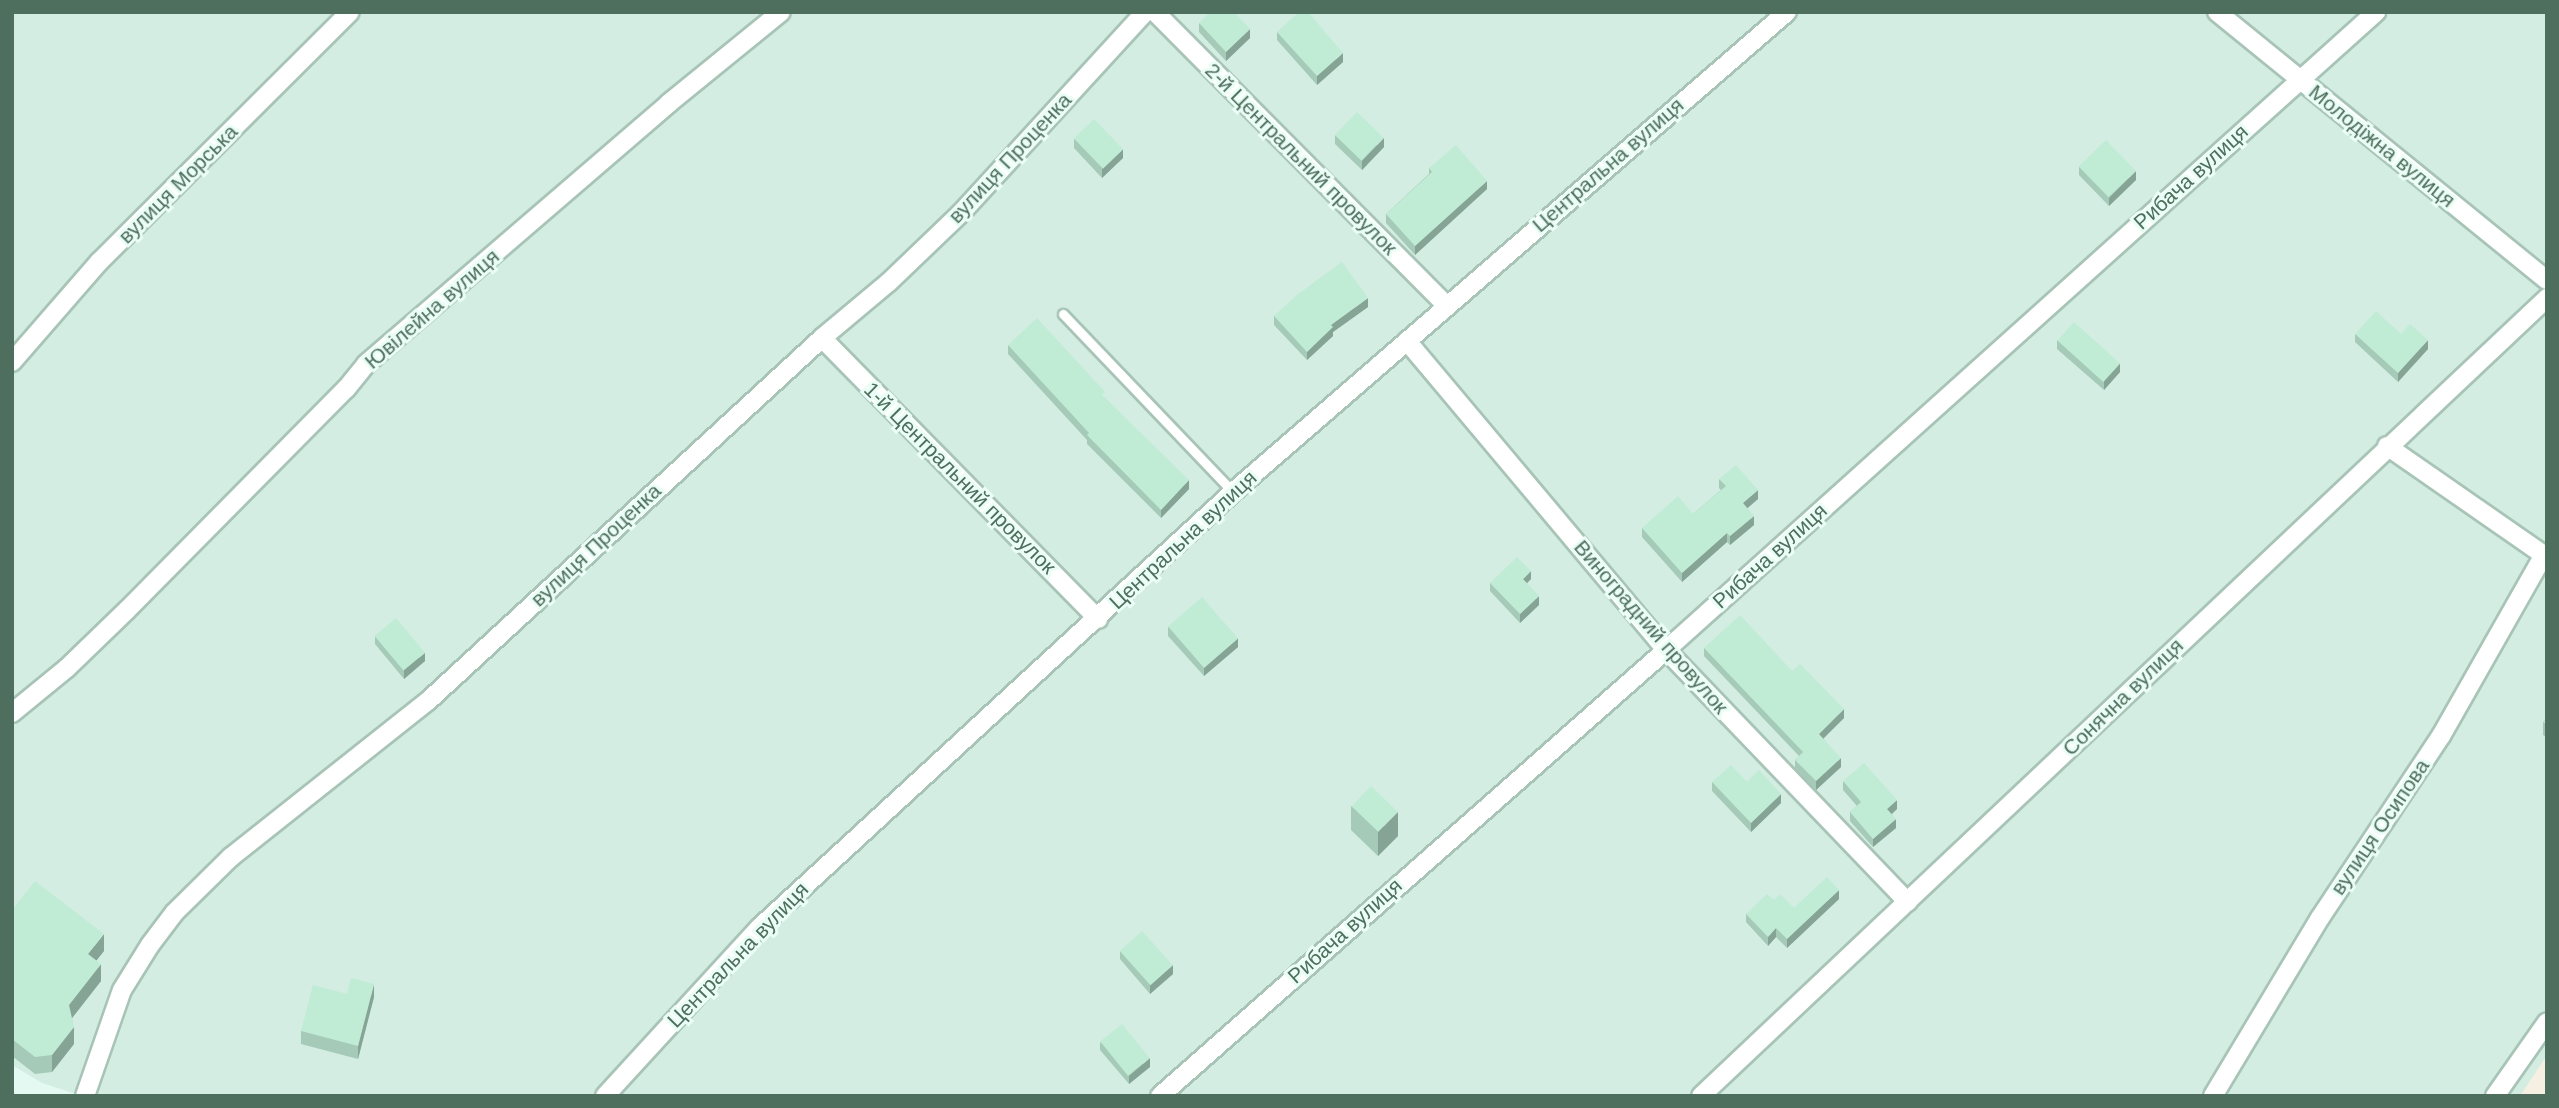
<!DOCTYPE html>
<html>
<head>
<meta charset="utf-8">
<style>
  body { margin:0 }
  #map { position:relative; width:2559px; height:1108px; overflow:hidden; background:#e5f9f3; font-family:Helvetica,sans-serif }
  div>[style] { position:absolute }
  .residential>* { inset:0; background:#d3ede3 }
  .education>* { inset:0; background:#f5f0e2 }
  .path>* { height:4.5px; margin-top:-2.25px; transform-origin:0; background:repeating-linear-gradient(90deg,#a4d0b9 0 2px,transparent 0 7px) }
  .roads { filter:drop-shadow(2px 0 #a8c4b7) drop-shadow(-2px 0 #a8c4b7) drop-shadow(0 2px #a8c4b7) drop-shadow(0 -2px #a8c4b7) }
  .service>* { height:9px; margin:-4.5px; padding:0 4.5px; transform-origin:4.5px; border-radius:4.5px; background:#fff }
  .minor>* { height:18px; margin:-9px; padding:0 9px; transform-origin:9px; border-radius:9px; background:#fff }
  .wall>* { inset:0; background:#a5cab7 }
  .shaded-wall>* { inset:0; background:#86a495 }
  .building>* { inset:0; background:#c0ebd5; transform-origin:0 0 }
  span { translate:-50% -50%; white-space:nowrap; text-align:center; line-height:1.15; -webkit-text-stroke:6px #ebfdf7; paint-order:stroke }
  .street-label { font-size:21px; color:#4e6f5d }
  .frame { position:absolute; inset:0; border:14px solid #4e6f5d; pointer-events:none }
</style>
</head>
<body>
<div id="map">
  <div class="residential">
    <i style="clip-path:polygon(12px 12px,2547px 12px,2547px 1096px,82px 1096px,42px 1083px,12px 1065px)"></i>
  </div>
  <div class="education">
    <i style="clip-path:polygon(2547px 1055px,2547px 1096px,2520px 1096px)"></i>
  </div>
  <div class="path">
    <i style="left:12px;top:1095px;width:3px;rotate:18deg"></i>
  </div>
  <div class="roads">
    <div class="service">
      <i style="left:1063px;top:314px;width:246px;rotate:46.3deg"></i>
    </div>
    <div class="minor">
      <i style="left:1155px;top:12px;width:413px;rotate:45.2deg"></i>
      <i style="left:2217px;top:12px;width:425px;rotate:39.1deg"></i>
      <i style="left:822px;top:338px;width:394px;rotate:45.5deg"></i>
      <i style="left:1407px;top:341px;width:403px;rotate:50deg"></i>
      <i style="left:1666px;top:650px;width:349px;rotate:46.2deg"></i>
      <i style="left:12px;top:362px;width:133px;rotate:-49deg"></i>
      <i style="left:99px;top:262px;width:354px;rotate:-44.9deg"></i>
      <i style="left:2387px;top:446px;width:195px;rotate:34.8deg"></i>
      <i style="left:12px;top:713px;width:71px;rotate:-39.3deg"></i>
      <i style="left:67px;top:668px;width:83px;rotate:-44deg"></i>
      <i style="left:127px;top:610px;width:311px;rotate:-45.3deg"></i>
      <i style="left:346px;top:389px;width:32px;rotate:-51deg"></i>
      <i style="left:366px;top:364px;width:400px;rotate:-40.7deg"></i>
      <i style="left:669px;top:103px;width:144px;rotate:-39.1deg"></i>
      <i style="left:85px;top:1096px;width:112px;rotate:-70.8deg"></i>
      <i style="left:122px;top:990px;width:53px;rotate:-58.1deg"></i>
      <i style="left:150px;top:945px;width:41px;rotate:-52.9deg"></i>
      <i style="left:175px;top:912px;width:78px;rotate:-44.5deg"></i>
      <i style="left:231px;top:857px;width:251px;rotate:-38.4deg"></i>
      <i style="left:428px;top:701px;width:536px;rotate:-42.65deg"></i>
      <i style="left:822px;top:338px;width:87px;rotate:-39.9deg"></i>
      <i style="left:889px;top:282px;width:100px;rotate:-43.8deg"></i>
      <i style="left:961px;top:213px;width:273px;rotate:-47.5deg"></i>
      <i style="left:605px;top:1096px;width:228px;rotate:-47.5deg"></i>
      <i style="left:759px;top:928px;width:644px;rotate:-42.61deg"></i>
      <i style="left:1233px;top:492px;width:733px;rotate:-40.91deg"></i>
      <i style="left:1160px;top:1096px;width:675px;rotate:-41.39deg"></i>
      <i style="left:1666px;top:650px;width:955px;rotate:-41.94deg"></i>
      <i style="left:1701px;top:1096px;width:1163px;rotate:-43.33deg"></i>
      <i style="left:2213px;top:1096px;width:208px;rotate:-59deg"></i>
      <i style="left:2320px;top:918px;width:219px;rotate:-56.4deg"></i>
      <i style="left:2441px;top:736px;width:208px;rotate:-60.4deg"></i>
      <i style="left:2495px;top:1096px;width:90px;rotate:-54.9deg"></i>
    </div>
  </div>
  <div class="wall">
    <i style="clip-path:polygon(1199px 23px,1250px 38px,1226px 61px,1199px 32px)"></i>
    <i style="clip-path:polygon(1277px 32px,1343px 62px,1317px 85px,1277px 40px)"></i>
    <i style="clip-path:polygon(1335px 135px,1384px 147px,1362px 170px,1335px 144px)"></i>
    <i style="clip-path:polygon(1074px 139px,1123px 158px,1102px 178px,1074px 148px)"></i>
    <i style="clip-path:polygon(2079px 167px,2136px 180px,2109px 206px,2079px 175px)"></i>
    <i style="clip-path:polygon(1429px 168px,1487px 189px,1415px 255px,1386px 223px,1386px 214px,1429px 174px)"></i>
    <i style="clip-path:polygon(1368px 307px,1333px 332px,1333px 336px,1307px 360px,1274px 325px,1274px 316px)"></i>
    <i style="clip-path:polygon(2355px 334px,2401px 334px,2428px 349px,2398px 382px,2355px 342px)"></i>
    <i style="clip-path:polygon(2057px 340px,2120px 372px,2104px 390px,2057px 349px)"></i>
    <i style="clip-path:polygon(1008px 345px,1105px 398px,1189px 489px,1161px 518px,1087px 444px,1087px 440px,1008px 354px)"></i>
    <i style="clip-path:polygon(1719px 479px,1758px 499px,1747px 508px,1754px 525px,1730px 545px,1727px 542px,1682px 582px,1642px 537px,1642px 528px,1693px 514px,1721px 490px,1719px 488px)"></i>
    <i style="clip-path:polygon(1531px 579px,1527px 583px,1539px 605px,1520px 623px,1490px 591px,1490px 583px)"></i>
    <i style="clip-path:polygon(1168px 627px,1238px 647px,1204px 676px,1168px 636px)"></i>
    <i style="clip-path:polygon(375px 636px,425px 661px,404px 679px,375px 644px)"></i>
    <i style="clip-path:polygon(1704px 648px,1792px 671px,1844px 718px,1823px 738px,1841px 767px,1816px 790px,1795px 768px,1795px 760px,1799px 756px,1704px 656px)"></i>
    <i style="clip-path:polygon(2547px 717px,2547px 738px,2543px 735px,2543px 722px)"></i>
    <i style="clip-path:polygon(1843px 781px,1897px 809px,1892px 814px,1896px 828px,1873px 847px,1850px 821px,1850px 812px,1857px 806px,1843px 790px)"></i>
    <i style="clip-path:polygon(1712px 782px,1747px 782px,1781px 803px,1751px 832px,1712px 791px)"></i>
    <i style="clip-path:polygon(1351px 806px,1398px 836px,1378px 856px,1351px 830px)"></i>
    <i style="clip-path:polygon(1839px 899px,1787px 948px,1776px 937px,1768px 946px,1746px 922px,1746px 914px,1774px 900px,1794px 908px)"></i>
    <i style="clip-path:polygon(12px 910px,104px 951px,96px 961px,101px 981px,72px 1018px,74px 1044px,52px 1072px,35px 1074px,12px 1056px)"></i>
    <i style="clip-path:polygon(1120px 951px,1173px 974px,1150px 994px,1120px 959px)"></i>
    <i style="clip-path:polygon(347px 994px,374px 997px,358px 1059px,301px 1044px,301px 1031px)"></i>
    <i style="clip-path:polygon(1100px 1042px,1150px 1067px,1129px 1084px,1100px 1050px)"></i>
  </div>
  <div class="shaded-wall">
    <i style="clip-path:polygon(1250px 29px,1250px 38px,1226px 61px,1226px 52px)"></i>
    <i style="clip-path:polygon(1343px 53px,1343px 62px,1317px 85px,1317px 76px)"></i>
    <i style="clip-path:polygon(1384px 138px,1384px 147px,1362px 170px,1362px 161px)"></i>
    <i style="clip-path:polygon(1123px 149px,1123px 158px,1102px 178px,1102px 169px)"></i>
    <i style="clip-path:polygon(2136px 171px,2136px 180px,2109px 206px,2109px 198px)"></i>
    <i style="clip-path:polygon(1487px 181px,1487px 189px,1415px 255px,1415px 246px)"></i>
    <i style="clip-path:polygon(1368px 298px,1368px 307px,1333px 332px,1333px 336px,1307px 360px,1307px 352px,1331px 325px)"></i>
    <i style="clip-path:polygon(2428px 340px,2428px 349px,2398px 382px,2398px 373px)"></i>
    <i style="clip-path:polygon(2120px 363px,2120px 372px,2104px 390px,2104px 381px)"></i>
    <i style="clip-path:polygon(1189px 480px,1189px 489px,1161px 518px,1161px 510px)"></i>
    <i style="clip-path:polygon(1758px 490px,1758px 499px,1743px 512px,1743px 503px)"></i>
    <i style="clip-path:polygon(1754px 516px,1754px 525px,1730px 545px,1730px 536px)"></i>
    <i style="clip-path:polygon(1727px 533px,1727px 542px,1682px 582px,1682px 573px)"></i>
    <i style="clip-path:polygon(1531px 571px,1531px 579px,1523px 587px,1523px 579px)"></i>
    <i style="clip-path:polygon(1539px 596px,1539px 605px,1520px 623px,1520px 614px)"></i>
    <i style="clip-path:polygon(1238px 638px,1238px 647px,1204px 676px,1204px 667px)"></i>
    <i style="clip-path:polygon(425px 653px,425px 661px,404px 679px,404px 670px)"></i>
    <i style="clip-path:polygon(1844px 709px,1844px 718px,1819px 743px,1819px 734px)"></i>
    <i style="clip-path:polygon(1841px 758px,1841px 767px,1816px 790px,1816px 781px)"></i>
    <i style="clip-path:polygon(1781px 794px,1781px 803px,1751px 832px,1751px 823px)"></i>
    <i style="clip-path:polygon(1897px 800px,1897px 809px,1887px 818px,1887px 809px)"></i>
    <i style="clip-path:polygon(1398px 812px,1398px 836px,1378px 856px,1378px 832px)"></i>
    <i style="clip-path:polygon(1896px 819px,1896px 828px,1873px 847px,1873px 839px)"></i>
    <i style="clip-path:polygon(1839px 890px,1839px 899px,1787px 948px,1787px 939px)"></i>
    <i style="clip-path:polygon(1776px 928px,1776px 937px,1768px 946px,1768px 937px)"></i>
    <i style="clip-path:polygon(104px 934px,104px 951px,88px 971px,88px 954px)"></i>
    <i style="clip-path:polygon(101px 964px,101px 981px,69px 1022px,69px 1005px)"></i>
    <i style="clip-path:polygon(1173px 965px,1173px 974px,1150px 994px,1150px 985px)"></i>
    <i style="clip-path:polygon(374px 984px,374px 997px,358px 1059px,358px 1046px)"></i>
    <i style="clip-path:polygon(74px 1027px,74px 1044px,52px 1072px,52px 1055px)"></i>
    <i style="clip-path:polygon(1150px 1058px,1150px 1067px,1129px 1084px,1129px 1076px)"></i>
  </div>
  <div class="building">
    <i style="clip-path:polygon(1210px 12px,1234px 12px,1250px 29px,1226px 52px,1199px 23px)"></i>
    <i style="clip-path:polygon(1299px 12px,1308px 12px,1343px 53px,1317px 76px,1277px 32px)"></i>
    <i style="left:1357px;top:112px;width:37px;height:32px;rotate:44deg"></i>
    <i style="left:1094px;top:119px;width:42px;height:28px;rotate:46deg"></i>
    <i style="left:2106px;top:140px;width:43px;height:38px;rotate:46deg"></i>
    <i style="clip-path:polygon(1456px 145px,1487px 181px,1415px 246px,1386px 214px,1432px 172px,1429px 168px)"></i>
    <i style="clip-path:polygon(1342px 262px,1368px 298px,1331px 325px,1333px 327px,1307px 352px,1274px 316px,1298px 294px)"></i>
    <i style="clip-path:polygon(2376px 311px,2401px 334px,2410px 324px,2428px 340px,2398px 373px,2355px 334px)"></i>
    <i style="clip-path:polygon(1037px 318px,1105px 392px,1102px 395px,1189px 480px,1161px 510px,1087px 435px,1089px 433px,1008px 345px)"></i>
    <i style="left:2074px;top:322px;width:62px;height:25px;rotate:42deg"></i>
    <i style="clip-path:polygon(1736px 465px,1758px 490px,1743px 503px,1754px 516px,1730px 536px,1727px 533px,1682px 573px,1642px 528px,1678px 496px,1693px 514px,1726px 486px,1719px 479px)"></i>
    <i style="clip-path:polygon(1517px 557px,1531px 571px,1523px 579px,1539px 596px,1520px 614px,1490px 583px)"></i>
    <i style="left:1202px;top:597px;width:55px;height:45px;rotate:49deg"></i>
    <i style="clip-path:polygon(1740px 615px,1792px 671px,1800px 664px,1844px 709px,1819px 734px,1841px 758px,1816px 781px,1795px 760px,1803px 752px,1704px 648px)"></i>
    <i style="left:396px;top:618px;width:45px;height:28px;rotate:50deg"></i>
    <i style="clip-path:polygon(2547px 717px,2547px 725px,2543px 722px)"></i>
    <i style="clip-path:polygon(1864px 763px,1897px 800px,1887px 809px,1896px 819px,1873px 839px,1850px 812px,1861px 802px,1843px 781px)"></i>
    <i style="clip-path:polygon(1731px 765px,1747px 782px,1759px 770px,1781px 794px,1751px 823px,1712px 782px)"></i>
    <i style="left:1371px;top:786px;width:37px;height:28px;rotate:44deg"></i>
    <i style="clip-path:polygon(1827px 877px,1839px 890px,1787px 939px,1776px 928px,1768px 937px,1746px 914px,1767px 894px,1774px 900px,1780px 894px,1794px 908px)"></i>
    <i style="clip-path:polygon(35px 881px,104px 934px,88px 954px,101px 964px,69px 1005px,74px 1027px,52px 1055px,35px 1057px,12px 1039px,12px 910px)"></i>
    <i style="left:1142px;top:931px;width:46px;height:30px;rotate:48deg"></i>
    <i style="clip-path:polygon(351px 978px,374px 984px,358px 1046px,301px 1031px,313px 985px,347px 994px)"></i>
    <i style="left:1122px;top:1024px;width:44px;height:28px;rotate:51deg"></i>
  </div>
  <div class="street-label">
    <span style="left:2382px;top:146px;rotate:39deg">Молодіжна вулиця</span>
    <span style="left:1010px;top:158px;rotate:-47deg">вулиця Проценка</span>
    <span style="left:1301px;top:159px;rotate:45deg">2-й Центральний провулок</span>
    <span style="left:1608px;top:165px;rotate:-41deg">Центральна вулиця</span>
    <span style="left:2191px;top:177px;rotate:-42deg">Рибача вулиця</span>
    <span style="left:178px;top:184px;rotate:-45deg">вулиця Морська</span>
    <span style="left:432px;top:309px;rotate:-41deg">Ювілейна вулиця</span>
    <span style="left:960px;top:478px;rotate:45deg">1-й Центральний провулок</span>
    <span style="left:1183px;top:540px;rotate:-43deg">Центральна вулиця</span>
    <span style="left:596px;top:545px;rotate:-43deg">вулиця Проценка</span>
    <span style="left:1770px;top:556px;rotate:-42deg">Рибача вулиця</span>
    <span style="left:1651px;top:627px;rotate:49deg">Виноградний провулок</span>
    <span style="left:2123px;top:697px;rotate:-44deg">Сонячна вулиця</span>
    <span style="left:2380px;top:827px;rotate:-56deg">вулиця Осипова</span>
    <span style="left:1345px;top:931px;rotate:-42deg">Рибача вулиця</span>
    <span style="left:738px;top:955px;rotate:-46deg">Центральна вулиця</span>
  </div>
  <div class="frame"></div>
</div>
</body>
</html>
